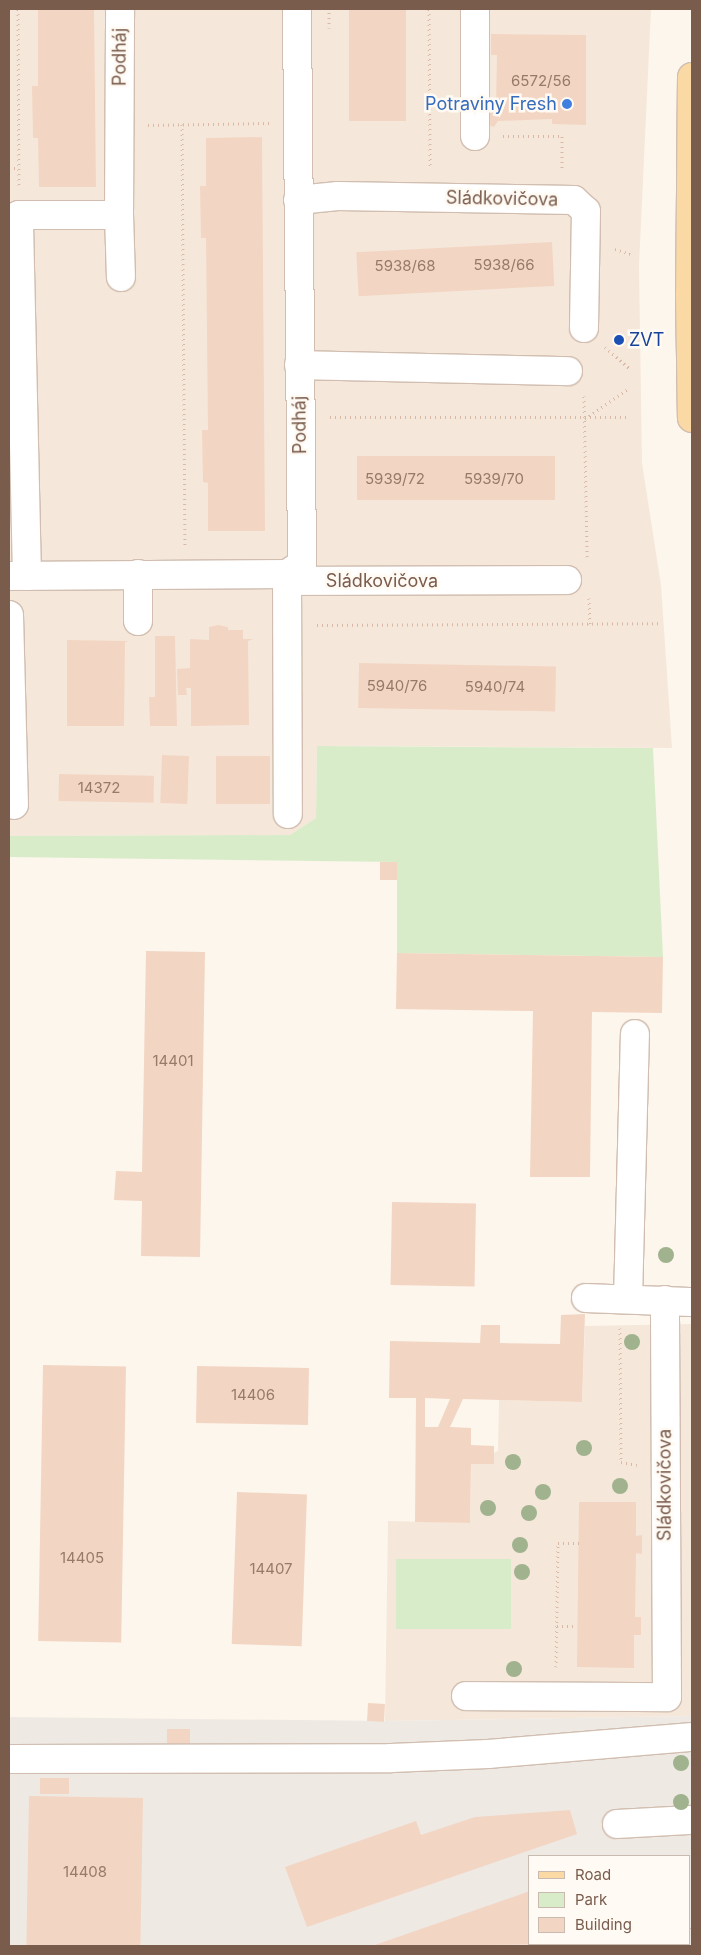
<!DOCTYPE html>
<html>
<head>
<meta charset="utf-8">
<style>
  body { margin:0 }
  #map { position:relative; width:701px; height:1955px; overflow:hidden; background:#fdf6ec; font-family:Inter,sans-serif }
  div>[style] { position:absolute }
  .residential>* { inset:0; background:#f5e8da }
  .industrial>* { inset:0; background:#efe9e4 }
  .green>* { inset:0; background:#d8ecc9; transform-origin:0 0 }
  .building>* { inset:0; background:#f3d5c3; transform-origin:0 0 }
  .path>* { height:3px; margin-top:-1.5px; transform-origin:0; background:repeating-linear-gradient(90deg,#d9b8a5 0 1px,transparent 0 5px) }
  .roads { filter:drop-shadow(1px 0 #d1beb0) drop-shadow(-1px 0 #d1beb0) drop-shadow(0 1px #d1beb0) drop-shadow(0 -1px #d1beb0) }
  .minor>* { height:28px; margin:-14px; padding:0 14px; transform-origin:14px; border-radius:14px; background:#fff }
  .major>* { height:28px; margin:-14px; padding:0 14px; transform-origin:14px; border-radius:14px; background:#fbd9a5 }
  .trees>* { width:16px; height:16px; margin:-8px; border-radius:50%; background:#a0b28e }
  .dots>* { width:14px; height:14px; translate:-50% -50%; box-sizing:border-box; border:2px solid #fffaf3; border-radius:50% }
  span { translate:-50% -50%; white-space:nowrap; text-align:center; line-height:1.15; -webkit-text-stroke:5px #fffaf3; paint-order:stroke }
  .number-label { font-size:15px; color:#987a6a }
  .number-label span { -webkit-text-stroke-width:0 }
  .street-label { font-size:18px; color:#7a5c4d }
  .shop-label { font-size:18px; color:#366cbe }
  .right { translate:-100% -50%; text-align:right }
  .transit-label { font-size:18px; color:#164399 }
  .left { translate:0 -50%; text-align:left }
  .frame { position:absolute; inset:0; border:10px solid #7a5c4d; pointer-events:none }
  .legend { position:absolute; left:528px; top:1855px; width:162px; height:90px; box-sizing:border-box; background:#fffaf3; border:1px solid #cabbb1; margin:0; padding:6px 9px; list-style:none; font-size:15px; color:#7a5c4d }
  .legend li { display:flex; align-items:center; gap:10px; height:25px }
  .legend b { width:25px; border:1px solid #cabbb1 }
</style>
</head>
<body>
<div id="map">
  <div class="residential">
    <i style="clip-path:polygon(9px 9px,651px 9px,639px 266px,642px 463px,661px 585px,672px 748px,317px 746px,316px 818px,290px 835px,9px 836px)"></i>
    <i style="clip-path:polygon(692px 1324px,692px 1716px,385px 1721px,388px 1521px,470px 1523px,471px 1464px,498px 1451px,499px 1400px,582px 1402px,585px 1326px)"></i>
  </div>
  <div class="industrial">
    <i style="clip-path:polygon(evenodd,692px 1716px,692px 1946px,9px 1946px,9px 1717px,385px 1721px,692px 1716px,530px 1856px,690px 1856px,690px 1944px,530px 1944px,530px 1856px)"></i>
  </div>
  <div class="green">
    <i style="clip-path:polygon(317px 746px,653px 748px,663px 957px,397px 953px,397px 862px,9px 857px,9px 836px,290px 835px,316px 818px)"></i>
    <i style="left:396px;top:1559px;width:115px;height:70px"></i>
  </div>
  <div class="building">
    <i style="clip-path:polygon(38px 9px,94px 9px,96px 187px,39px 187px,38px 138px,33px 138px,32px 86px,38px 86px)"></i>
    <i style="left:349px;top:9px;width:57px;height:112px"></i>
    <i style="clip-path:polygon(491px 34px,586px 35px,586px 125px,552px 124px,552px 119px,498px 121px,494px 127px,488px 125px,486px 108px,496px 107px,497px 55px,491px 55px)"></i>
    <i style="clip-path:polygon(262px 137px,265px 531px,208px 531px,208px 483px,203px 482px,202px 430px,208px 430px,206px 238px,201px 238px,200px 186px,206px 186px,206px 138px)"></i>
    <i style="left:552px;top:242px;width:44px;height:196px;rotate:87deg"></i>
    <i style="left:555px;top:456px;width:44px;height:198px;rotate:90deg"></i>
    <i style="clip-path:polygon(218px 625px,228px 627px,228px 630px,243px 630px,243px 639px,253px 639px,248px 641px,249px 725px,191px 726px,191px 688px,186px 688px,187px 695px,178px 695px,177px 669px,190px 668px,190px 639px,209px 640px,209px 627px)"></i>
    <i style="clip-path:polygon(155px 636px,175px 636px,177px 726px,150px 726px,149px 697px,155px 697px)"></i>
    <i style="clip-path:polygon(67px 640px,129px 641px,125px 642px,124px 726px,67px 726px)"></i>
    <i style="left:359px;top:663px;width:197px;height:45px;rotate:1deg"></i>
    <i style="left:162px;top:755px;width:27px;height:48px;rotate:2deg"></i>
    <i style="left:216px;top:756px;width:54px;height:48px"></i>
    <i style="left:59px;top:774px;width:95px;height:27px;rotate:1deg"></i>
    <i style="left:380px;top:862px;width:17px;height:18px"></i>
    <i style="clip-path:polygon(146px 951px,205px 952px,200px 1257px,141px 1256px,142px 1201px,114px 1200px,116px 1171px,142px 1172px)"></i>
    <i style="clip-path:polygon(397px 953px,663px 957px,662px 1013px,592px 1012px,590px 1177px,530px 1177px,533px 1011px,396px 1009px)"></i>
    <i style="left:392px;top:1202px;width:84px;height:83px;rotate:1deg"></i>
    <i style="clip-path:polygon(evenodd,585px 1314px,582px 1402px,463px 1399px,450px 1427px,471px 1428px,471px 1445px,494px 1446px,494px 1464px,471px 1464px,470px 1523px,415px 1522px,416px 1398px,389px 1398px,390px 1341px,480px 1343px,481px 1325px,500px 1325px,500px 1343px,560px 1344px,561px 1315px,585px 1314px,425px 1398px,450px 1399px,438px 1427px,425px 1427px,425px 1398px)"></i>
    <i style="left:43px;top:1365px;width:83px;height:276px;rotate:1deg"></i>
    <i style="left:197px;top:1366px;width:112px;height:57px;rotate:1deg"></i>
    <i style="left:237px;top:1492px;width:70px;height:152px;rotate:2deg"></i>
    <i style="clip-path:polygon(579px 1502px,636px 1502px,636px 1536px,642px 1535px,642px 1554px,636px 1553px,635px 1617px,641px 1617px,641px 1635px,634px 1635px,634px 1668px,577px 1667px)"></i>
    <i style="left:368px;top:1703px;width:17px;height:18px;rotate:3deg"></i>
    <i style="left:167px;top:1729px;width:23px;height:15px"></i>
    <i style="left:40px;top:1778px;width:29px;height:16px"></i>
    <i style="left:29px;top:1796px;width:114px;height:150px;rotate:1deg"></i>
    <i style="clip-path:polygon(570px 1810px,577px 1834px,307px 1927px,285px 1867px,416px 1821px,421px 1835px,475px 1817px)"></i>
    <i style="clip-path:polygon(530px 1891px,530px 1944px,597px 1944px,372px 1946px)"></i>
  </div>
  <div class="path">
    <i style="left:18px;top:9px;width:178px;rotate:89.7deg"></i>
    <i style="left:429px;top:9px;width:159px;rotate:89.6deg"></i>
    <i style="left:329px;top:28px;width:19px;rotate:-90deg"></i>
    <i style="left:182px;top:124px;width:422px;rotate:89.6deg"></i>
    <i style="left:148px;top:125px;width:121px;rotate:-0.9deg"></i>
    <i style="left:503px;top:136px;width:59px"></i>
    <i style="left:562px;top:136px;width:34px;rotate:90deg"></i>
    <i style="left:9px;top:168px;width:10px"></i>
    <i style="left:615px;top:249px;width:16px;rotate:18deg"></i>
    <i style="left:605px;top:347px;width:32px;rotate:41deg"></i>
    <i style="left:584px;top:396px;width:163px;rotate:88.9deg"></i>
    <i style="left:330px;top:417px;width:300px"></i>
    <i style="left:585px;top:419px;width:54px;rotate:-35.2deg"></i>
    <i style="left:589px;top:598px;width:27px;rotate:88deg"></i>
    <i style="left:317px;top:625px;width:342px;rotate:-0.3deg"></i>
    <i style="left:620px;top:1328px;width:134px;rotate:89.6deg"></i>
    <i style="left:621px;top:1462px;width:16px;rotate:11deg"></i>
    <i style="left:557px;top:1626px;width:20px"></i>
    <i style="left:556px;top:1667px;width:124px;rotate:-89.1deg"></i>
    <i style="left:558px;top:1543px;width:21px"></i>
    <i style="left:690px;top:1928px;width:4px;rotate:56deg"></i>
  </div>
  <div class="roads">
    <div class="minor">
      <i style="left:475px;top:136px;width:127px;rotate:-90deg"></i>
      <i style="left:298px;top:200px;width:40px;rotate:-5.7deg"></i>
      <i style="left:338px;top:196px;width:236px;rotate:1deg"></i>
      <i style="left:574px;top:200px;width:16px;rotate:43deg"></i>
      <i style="left:586px;top:211px;width:117px;rotate:91deg"></i>
      <i style="left:119px;top:215px;width:62px;rotate:88.2deg"></i>
      <i style="left:299px;top:365px;width:269px;rotate:1.3deg"></i>
      <i style="left:138px;top:574px;width:47px;rotate:90deg"></i>
      <i style="left:287px;top:574px;width:240px;rotate:89.8deg"></i>
      <i style="left:9px;top:576px;width:278px;rotate:-0.4deg"></i>
      <i style="left:287px;top:574px;width:18px;rotate:-34deg"></i>
      <i style="left:302px;top:564px;width:555px;rotate:-90.52deg"></i>
      <i style="left:27px;top:576px;width:361px;rotate:-91.3deg"></i>
      <i style="left:19px;top:215px;width:100px"></i>
      <i style="left:119px;top:215px;width:206px;rotate:-89.7deg"></i>
      <i style="left:287px;top:581px;width:280px;rotate:-0.2deg"></i>
      <i style="left:9px;top:615px;width:190px;rotate:88.5deg"></i>
      <i style="left:586px;top:1298px;width:106px;rotate:2.2deg"></i>
      <i style="left:628px;top:1299px;width:265px;rotate:-88.5deg"></i>
      <i style="left:466px;top:1696px;width:201px;rotate:0.3deg"></i>
      <i style="left:667px;top:1697px;width:397px;rotate:-90.3deg"></i>
      <i style="left:9px;top:1759px;width:382px;rotate:-0.1deg"></i>
      <i style="left:391px;top:1758px;width:97px;rotate:-2.4deg"></i>
      <i style="left:488px;top:1754px;width:205px;rotate:-4.8deg"></i>
      <i style="left:617px;top:1824px;width:75px;rotate:-3.1deg"></i>
    </div>
    <div class="major">
      <i style="left:692px;top:77px;width:217px;rotate:90.5deg"></i>
      <i style="left:690px;top:294px;width:124px;rotate:89.1deg"></i>
    </div>
  </div>
  <div class="trees">
    <i style="left:666px;top:1255px"></i>
    <i style="left:632px;top:1342px"></i>
    <i style="left:584px;top:1448px"></i>
    <i style="left:513px;top:1462px"></i>
    <i style="left:620px;top:1486px"></i>
    <i style="left:543px;top:1492px"></i>
    <i style="left:488px;top:1508px"></i>
    <i style="left:529px;top:1513px"></i>
    <i style="left:520px;top:1545px"></i>
    <i style="left:522px;top:1572px"></i>
    <i style="left:514px;top:1669px"></i>
    <i style="left:681px;top:1763px"></i>
    <i style="left:681px;top:1802px"></i>
  </div>
  <div class="dots">
    <i style="left:567px;top:104px;background:#3f7fe0"></i>
    <i style="left:619px;top:340px;background:#1a4fb4"></i>
  </div>
  <div class="number-label">
    <span style="left:541px;top:81px">6572/56</span>
    <span style="left:504px;top:265px">5938/66</span>
    <span style="left:405px;top:266px">5938/68</span>
    <span style="left:395px;top:479px">5939/72</span>
    <span style="left:494px;top:479px">5939/70</span>
    <span style="left:397px;top:686px">5940/76</span>
    <span style="left:495px;top:687px">5940/74</span>
    <span style="left:99px;top:788px">14372</span>
    <span style="left:173px;top:1061px">14401</span>
    <span style="left:253px;top:1395px">14406</span>
    <span style="left:82px;top:1558px">14405</span>
    <span style="left:271px;top:1569px">14407</span>
    <span style="left:85px;top:1872px">14408</span>
  </div>
  <div class="street-label">
    <span style="left:120px;top:57px;rotate:-90deg">Podháj</span>
    <span style="left:502px;top:199px;rotate:1deg">Sládkovičova</span>
    <span style="left:300px;top:425px;rotate:-91deg">Podháj</span>
    <span style="left:382px;top:581px">Sládkovičova</span>
    <span style="left:665px;top:1485px;rotate:-90deg">Sládkovičova</span>
  </div>
  <div class="shop-label">
    <span class="right" style="left:557px;top:104px">Potraviny Fresh</span>
  </div>
  <div class="transit-label">
    <span class="left" style="left:629px;top:340px">ZVT</span>
  </div>
  <div class="frame"></div>
  <ul class="legend">
  <li><b style="height:6px;background:#fbd9a5"></b>Road</li>
  <li><b style="height:14px;background:#d8ecc9"></b>Park</li>
  <li><b style="height:14px;background:#f3d5c3"></b>Building</li>
  </ul>
</div>
</body>
</html>
